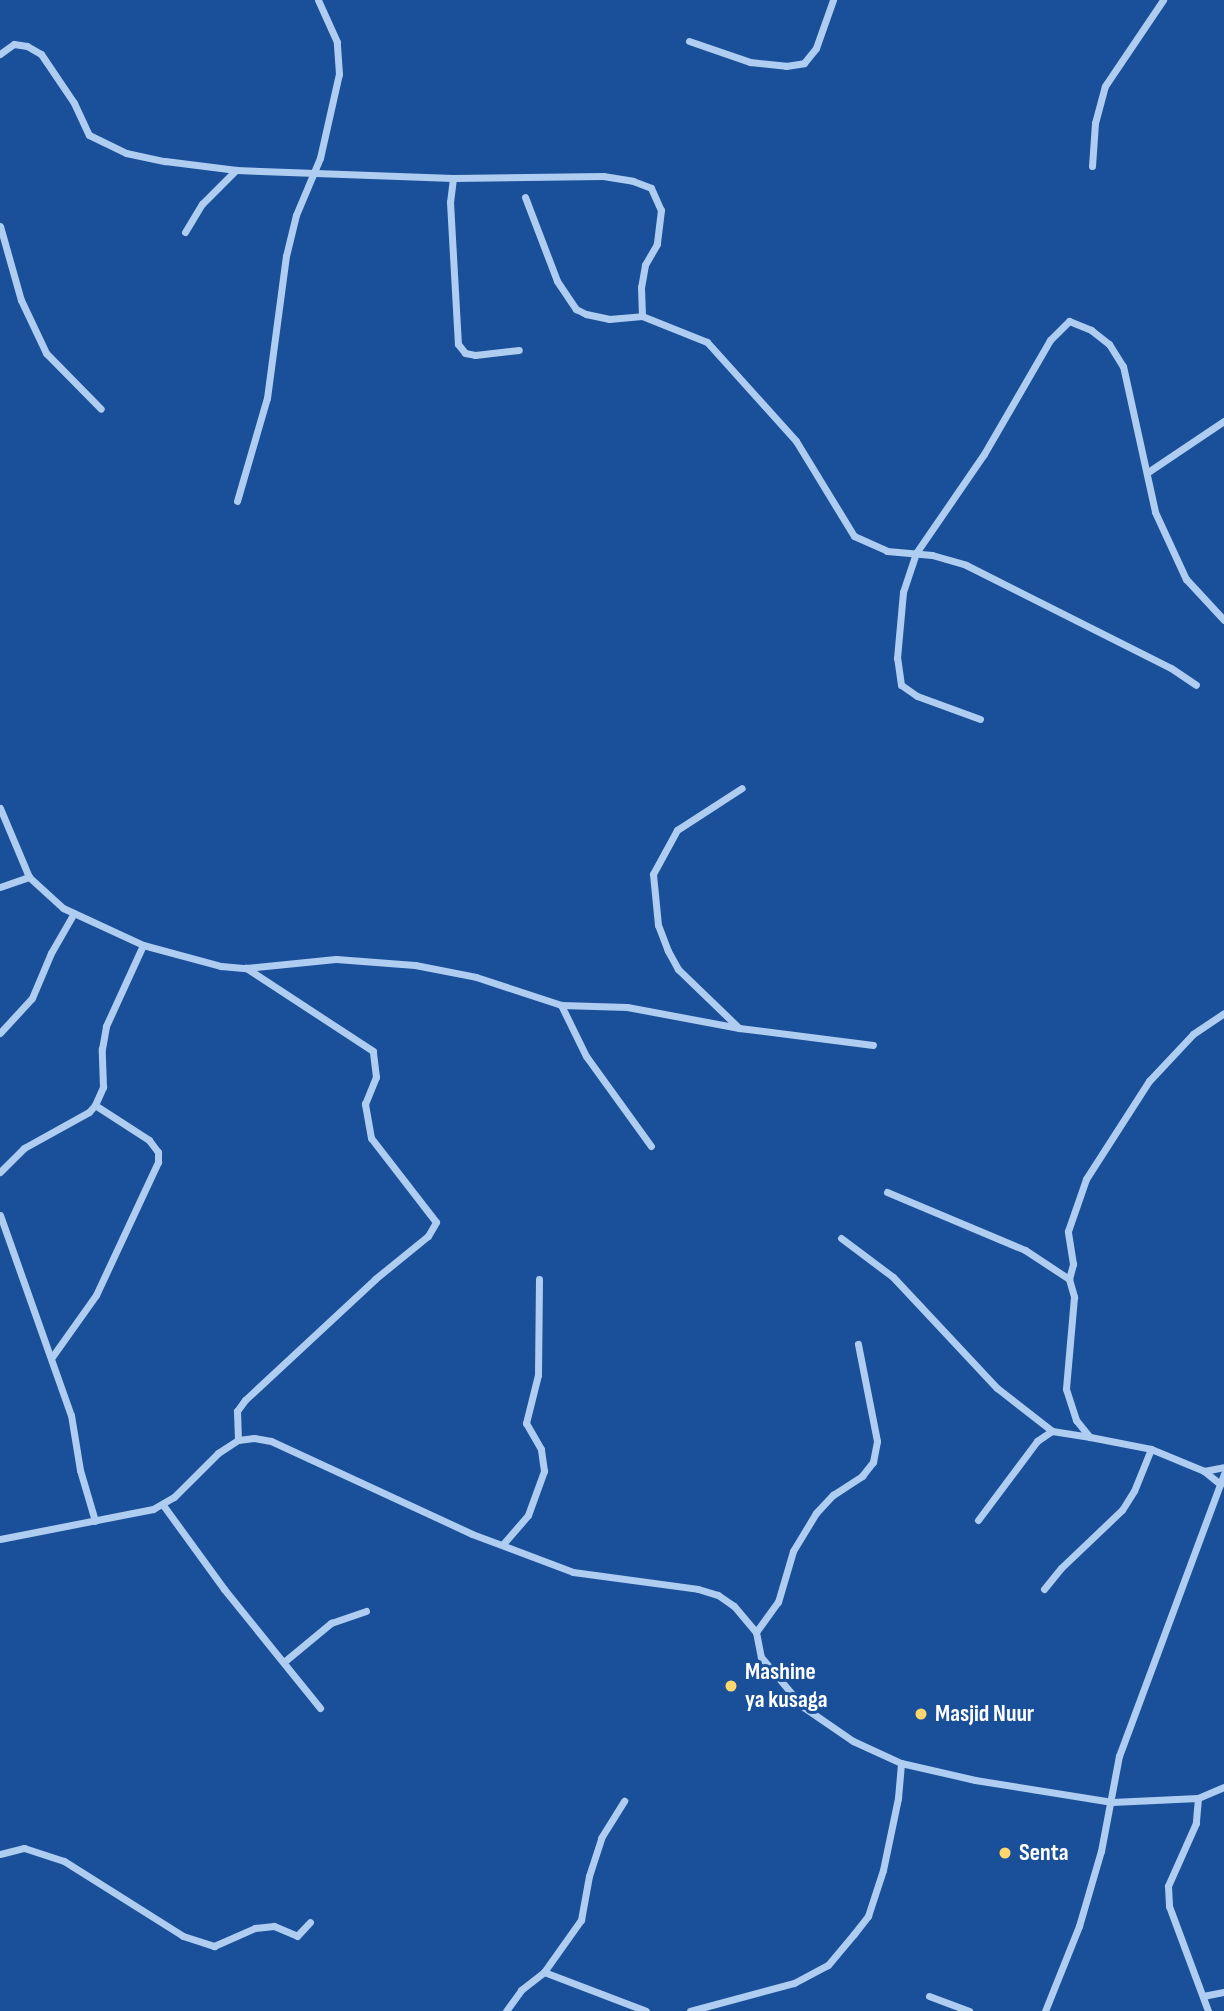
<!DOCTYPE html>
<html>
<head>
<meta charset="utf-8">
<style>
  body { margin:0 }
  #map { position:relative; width:1224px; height:2011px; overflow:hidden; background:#1a5099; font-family:"Sofia Sans Condensed",sans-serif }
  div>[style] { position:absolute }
  .minor>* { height:7px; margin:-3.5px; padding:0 3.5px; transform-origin:3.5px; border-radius:3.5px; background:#afccf1 }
  .dots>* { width:19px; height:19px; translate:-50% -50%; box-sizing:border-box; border:4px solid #1a5099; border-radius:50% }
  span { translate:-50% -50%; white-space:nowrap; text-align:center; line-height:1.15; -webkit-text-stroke:6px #1a5099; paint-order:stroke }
  .poi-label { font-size:24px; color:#fff; font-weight:700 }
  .left { translate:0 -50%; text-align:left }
</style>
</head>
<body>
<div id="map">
  <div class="minor">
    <i style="left:689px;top:41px;width:65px;rotate:19deg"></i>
    <i style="left:750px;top:62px;width:36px;rotate:6deg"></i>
    <i style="left:786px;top:66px;width:18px;rotate:-9deg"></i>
    <i style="left:804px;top:63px;width:19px;rotate:-51deg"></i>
    <i style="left:816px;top:48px;width:51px;rotate:-70.5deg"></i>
    <i style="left:0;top:54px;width:17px;rotate:-36deg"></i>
    <i style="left:14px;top:44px;width:13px;rotate:9deg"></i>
    <i style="left:27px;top:46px;width:16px;rotate:30deg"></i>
    <i style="left:41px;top:54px;width:59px;rotate:56deg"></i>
    <i style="left:74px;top:103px;width:35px;rotate:65deg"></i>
    <i style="left:89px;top:135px;width:41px;rotate:25.9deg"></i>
    <i style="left:126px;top:153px;width:40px;rotate:12deg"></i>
    <i style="left:165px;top:161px;width:72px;rotate:7.2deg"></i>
    <i style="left:236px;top:170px;width:217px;rotate:2.1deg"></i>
    <i style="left:453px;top:178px;width:150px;rotate:-0.8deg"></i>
    <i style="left:603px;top:176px;width:30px;rotate:9deg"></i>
    <i style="left:633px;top:181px;width:19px;rotate:21deg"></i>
    <i style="left:651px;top:188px;width:24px;rotate:66deg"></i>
    <i style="left:661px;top:210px;width:34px;rotate:97deg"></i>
    <i style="left:657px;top:244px;width:24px;rotate:120deg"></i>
    <i style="left:645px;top:265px;width:22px;rotate:100deg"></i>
    <i style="left:641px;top:287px;width:29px;rotate:88deg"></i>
    <i style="left:642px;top:316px;width:70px;rotate:21.8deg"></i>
    <i style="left:707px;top:342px;width:133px;rotate:48deg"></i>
    <i style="left:796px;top:441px;width:111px;rotate:58.6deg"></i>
    <i style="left:854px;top:536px;width:36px;rotate:24deg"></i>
    <i style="left:887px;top:551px;width:45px;rotate:5.1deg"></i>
    <i style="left:932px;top:555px;width:35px;rotate:16deg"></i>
    <i style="left:966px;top:565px;width:229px;rotate:26.7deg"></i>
    <i style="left:1171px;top:668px;width:30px;rotate:34deg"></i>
    <i style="left:1092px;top:166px;width:43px;rotate:-86deg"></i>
    <i style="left:1095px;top:123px;width:38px;rotate:-75deg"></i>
    <i style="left:1105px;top:86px;width:104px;rotate:-56deg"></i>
    <i style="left:453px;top:178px;width:24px;rotate:97deg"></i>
    <i style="left:450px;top:202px;width:142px;rotate:86.8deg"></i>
    <i style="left:458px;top:344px;width:11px;rotate:52deg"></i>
    <i style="left:465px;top:353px;width:10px;rotate:11deg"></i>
    <i style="left:475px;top:355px;width:44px;rotate:-6.5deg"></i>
    <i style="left:525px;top:197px;width:90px;rotate:69.1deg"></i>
    <i style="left:557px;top:281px;width:34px;rotate:56deg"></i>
    <i style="left:576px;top:309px;width:11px;rotate:27deg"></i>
    <i style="left:586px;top:314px;width:24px;rotate:12deg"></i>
    <i style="left:609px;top:319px;width:33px;rotate:-5deg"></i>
    <i style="left:0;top:226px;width:77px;rotate:74.2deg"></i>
    <i style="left:21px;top:300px;width:59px;rotate:64.7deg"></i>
    <i style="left:46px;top:353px;width:78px;rotate:45.5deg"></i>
    <i style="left:185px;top:232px;width:33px;rotate:-59deg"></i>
    <i style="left:202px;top:204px;width:48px;rotate:-45deg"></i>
    <i style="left:1148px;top:472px;width:92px;rotate:-33.9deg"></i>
    <i style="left:237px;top:501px;width:107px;rotate:-73.8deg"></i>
    <i style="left:267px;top:398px;width:143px;rotate:-82.4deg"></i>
    <i style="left:286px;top:256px;width:42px;rotate:-76.3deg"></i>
    <i style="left:296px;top:215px;width:62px;rotate:-67.2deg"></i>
    <i style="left:320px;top:158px;width:86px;rotate:-77.3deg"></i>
    <i style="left:339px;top:74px;width:32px;rotate:-94deg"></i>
    <i style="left:337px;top:42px;width:46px;rotate:-114.3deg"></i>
    <i style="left:980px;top:719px;width:67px;rotate:-159.9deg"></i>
    <i style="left:917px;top:696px;width:19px;rotate:-145deg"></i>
    <i style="left:901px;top:685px;width:27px;rotate:-98deg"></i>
    <i style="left:897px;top:658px;width:66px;rotate:-84.8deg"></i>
    <i style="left:903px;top:592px;width:41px;rotate:-71.6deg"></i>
    <i style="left:916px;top:553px;width:120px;rotate:-55.5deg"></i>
    <i style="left:984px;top:454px;width:132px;rotate:-59.9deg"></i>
    <i style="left:1050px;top:340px;width:27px;rotate:-45deg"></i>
    <i style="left:1069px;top:321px;width:24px;rotate:22deg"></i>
    <i style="left:1091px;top:330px;width:23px;rotate:38deg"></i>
    <i style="left:1109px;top:344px;width:26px;rotate:58deg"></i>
    <i style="left:1123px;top:366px;width:149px;rotate:77.6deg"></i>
    <i style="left:1155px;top:512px;width:74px;rotate:65.2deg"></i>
    <i style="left:1186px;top:579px;width:56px;rotate:47.2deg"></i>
    <i style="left:0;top:808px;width:75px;rotate:67.2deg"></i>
    <i style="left:29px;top:877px;width:46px;rotate:42.4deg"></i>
    <i style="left:63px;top:908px;width:88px;rotate:24.8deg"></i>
    <i style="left:143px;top:945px;width:81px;rotate:15.1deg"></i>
    <i style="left:221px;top:966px;width:25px;rotate:5deg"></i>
    <i style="left:246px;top:968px;width:90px;rotate:-5.7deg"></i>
    <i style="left:336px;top:959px;width:79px;rotate:4.3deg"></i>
    <i style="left:415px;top:965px;width:62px;rotate:11.1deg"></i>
    <i style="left:476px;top:977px;width:89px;rotate:18.2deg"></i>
    <i style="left:561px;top:1005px;width:66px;rotate:1.7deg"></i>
    <i style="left:627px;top:1007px;width:114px;rotate:10.6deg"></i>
    <i style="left:739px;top:1028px;width:135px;rotate:7.2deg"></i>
    <i style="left:0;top:887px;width:31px;rotate:-19deg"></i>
    <i style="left:561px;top:1005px;width:57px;rotate:63.9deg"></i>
    <i style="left:586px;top:1056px;width:111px;rotate:54.2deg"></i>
    <i style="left:739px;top:1028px;width:85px;rotate:-136deg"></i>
    <i style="left:678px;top:969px;width:21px;rotate:-119deg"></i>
    <i style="left:668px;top:951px;width:28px;rotate:-111deg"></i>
    <i style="left:658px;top:925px;width:51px;rotate:-95.6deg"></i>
    <i style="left:653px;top:874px;width:50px;rotate:-61.4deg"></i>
    <i style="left:677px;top:830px;width:77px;rotate:-32.9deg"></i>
    <i style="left:0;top:1033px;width:47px;rotate:-47.6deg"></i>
    <i style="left:32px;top:998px;width:49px;rotate:-67.1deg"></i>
    <i style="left:51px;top:953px;width:46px;rotate:-60.1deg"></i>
    <i style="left:0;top:1172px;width:34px;rotate:-45deg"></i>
    <i style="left:24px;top:1148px;width:74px;rotate:-29deg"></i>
    <i style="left:89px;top:1112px;width:9px;rotate:-49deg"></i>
    <i style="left:95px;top:1105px;width:20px;rotate:-66deg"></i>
    <i style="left:103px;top:1087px;width:38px;rotate:-92deg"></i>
    <i style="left:102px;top:1049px;width:23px;rotate:-80deg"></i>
    <i style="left:106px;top:1026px;width:89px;rotate:-65.4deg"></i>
    <i style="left:887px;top:1192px;width:150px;rotate:22.8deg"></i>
    <i style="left:1025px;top:1250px;width:53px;rotate:33.4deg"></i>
    <i style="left:1069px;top:1279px;width:19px;rotate:74deg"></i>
    <i style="left:1074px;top:1297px;width:92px;rotate:95deg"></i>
    <i style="left:1066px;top:1389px;width:33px;rotate:72deg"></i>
    <i style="left:1076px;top:1420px;width:22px;rotate:51deg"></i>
    <i style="left:1090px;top:1437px;width:62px;rotate:11.1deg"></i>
    <i style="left:1151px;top:1449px;width:57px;rotate:22.5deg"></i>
    <i style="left:1204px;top:1471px;width:21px;rotate:39deg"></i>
    <i style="left:0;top:1215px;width:212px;rotate:70.5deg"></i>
    <i style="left:71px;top:1415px;width:56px;rotate:80.7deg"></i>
    <i style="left:80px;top:1470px;width:53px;rotate:73.6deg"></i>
    <i style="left:841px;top:1238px;width:65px;rotate:36.9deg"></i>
    <i style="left:893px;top:1277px;width:152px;rotate:46.9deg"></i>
    <i style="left:997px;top:1388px;width:70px;rotate:38deg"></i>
    <i style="left:1069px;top:1279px;width:16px;rotate:-75deg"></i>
    <i style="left:1073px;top:1264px;width:33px;rotate:-99deg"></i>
    <i style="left:1068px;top:1231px;width:55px;rotate:-70.9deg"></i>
    <i style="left:1086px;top:1179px;width:117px;rotate:-57.3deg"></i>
    <i style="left:1149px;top:1081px;width:64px;rotate:-46.9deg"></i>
    <i style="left:1193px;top:1034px;width:37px;rotate:-34deg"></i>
    <i style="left:52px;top:1357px;width:76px;rotate:-54.6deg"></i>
    <i style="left:96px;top:1295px;width:147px;rotate:-65deg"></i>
    <i style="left:158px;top:1162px;width:10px;rotate:-90deg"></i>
    <i style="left:158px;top:1152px;width:15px;rotate:-127deg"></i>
    <i style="left:149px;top:1140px;width:64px;rotate:-147.1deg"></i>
    <i style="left:238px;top:1440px;width:29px;rotate:-92deg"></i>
    <i style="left:237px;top:1411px;width:14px;rotate:-54deg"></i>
    <i style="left:245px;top:1400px;width:178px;rotate:-42.9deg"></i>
    <i style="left:375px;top:1279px;width:68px;rotate:-39.1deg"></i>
    <i style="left:428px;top:1236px;width:16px;rotate:-60deg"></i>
    <i style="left:436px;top:1222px;width:106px;rotate:-127.7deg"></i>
    <i style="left:371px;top:1138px;width:35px;rotate:-100deg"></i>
    <i style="left:365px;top:1104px;width:29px;rotate:-68deg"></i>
    <i style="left:376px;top:1077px;width:26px;rotate:-97deg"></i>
    <i style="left:373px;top:1051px;width:152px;rotate:-146.8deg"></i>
    <i style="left:1204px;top:1471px;width:20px;rotate:-11deg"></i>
    <i style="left:163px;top:1505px;width:104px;rotate:54deg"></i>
    <i style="left:224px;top:1589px;width:153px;rotate:51.1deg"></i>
    <i style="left:978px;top:1520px;width:99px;rotate:-53.2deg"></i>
    <i style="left:1037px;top:1441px;width:18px;rotate:-34deg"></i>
    <i style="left:1052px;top:1431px;width:37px;rotate:9deg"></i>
    <i style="left:0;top:1539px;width:156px;rotate:-11.1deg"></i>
    <i style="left:153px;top:1509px;width:24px;rotate:-30deg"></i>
    <i style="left:174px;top:1497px;width:62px;rotate:-45deg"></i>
    <i style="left:218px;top:1453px;width:24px;rotate:-33deg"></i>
    <i style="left:238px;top:1440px;width:16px;rotate:-7deg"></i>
    <i style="left:254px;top:1438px;width:17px;rotate:10deg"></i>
    <i style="left:271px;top:1441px;width:221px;rotate:24.8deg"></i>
    <i style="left:472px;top:1534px;width:108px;rotate:20.6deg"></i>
    <i style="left:573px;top:1572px;width:126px;rotate:7.7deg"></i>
    <i style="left:698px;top:1589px;width:21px;rotate:17deg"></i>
    <i style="left:718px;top:1595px;width:19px;rotate:35deg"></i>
    <i style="left:734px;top:1606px;width:34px;rotate:50deg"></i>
    <i style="left:756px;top:1632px;width:25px;rotate:79deg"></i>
    <i style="left:761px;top:1657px;width:64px;rotate:50.1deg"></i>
    <i style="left:802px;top:1706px;width:62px;rotate:34.5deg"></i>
    <i style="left:853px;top:1741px;width:53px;rotate:24.6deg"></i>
    <i style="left:901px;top:1763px;width:76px;rotate:12.9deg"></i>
    <i style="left:975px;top:1780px;width:139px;rotate:9.1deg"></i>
    <i style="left:1112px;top:1802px;width:86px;rotate:-2.7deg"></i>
    <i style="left:1198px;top:1798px;width:28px;rotate:-23deg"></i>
    <i style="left:503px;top:1544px;width:38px;rotate:-49deg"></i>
    <i style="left:528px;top:1515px;width:47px;rotate:-70deg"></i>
    <i style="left:544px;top:1471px;width:22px;rotate:-98deg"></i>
    <i style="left:541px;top:1449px;width:30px;rotate:-120deg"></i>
    <i style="left:526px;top:1423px;width:49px;rotate:-76deg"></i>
    <i style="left:538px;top:1375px;width:96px;rotate:-89.4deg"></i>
    <i style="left:1044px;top:1589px;width:27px;rotate:-51deg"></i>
    <i style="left:1061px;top:1568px;width:84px;rotate:-43.6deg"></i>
    <i style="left:1122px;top:1510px;width:22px;rotate:-58deg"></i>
    <i style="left:1134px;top:1491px;width:45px;rotate:-68deg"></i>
    <i style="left:756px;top:1632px;width:37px;rotate:-54deg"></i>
    <i style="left:778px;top:1602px;width:53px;rotate:-73.6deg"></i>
    <i style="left:793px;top:1551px;width:44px;rotate:-58.8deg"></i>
    <i style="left:816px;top:1513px;width:25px;rotate:-47deg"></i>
    <i style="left:833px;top:1495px;width:35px;rotate:-33deg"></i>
    <i style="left:862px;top:1476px;width:18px;rotate:-52deg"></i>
    <i style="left:873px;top:1462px;width:21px;rotate:-79deg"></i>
    <i style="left:877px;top:1441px;width:99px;rotate:-101.1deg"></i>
    <i style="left:285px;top:1661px;width:60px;rotate:-39.6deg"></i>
    <i style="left:331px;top:1623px;width:37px;rotate:-19deg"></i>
    <i style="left:1198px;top:1798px;width:25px;rotate:95deg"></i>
    <i style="left:1196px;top:1823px;width:69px;rotate:114deg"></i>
    <i style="left:1168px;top:1886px;width:20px;rotate:87deg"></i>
    <i style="left:1169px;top:1906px;width:112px;rotate:69.6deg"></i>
    <i style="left:0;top:1854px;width:25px;rotate:-14deg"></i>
    <i style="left:24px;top:1848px;width:42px;rotate:18deg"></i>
    <i style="left:64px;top:1861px;width:141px;rotate:32.2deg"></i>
    <i style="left:183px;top:1936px;width:33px;rotate:18deg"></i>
    <i style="left:214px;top:1946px;width:45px;rotate:-23.7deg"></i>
    <i style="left:255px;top:1928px;width:19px;rotate:-6deg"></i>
    <i style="left:274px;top:1926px;width:25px;rotate:23deg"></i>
    <i style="left:297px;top:1936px;width:19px;rotate:-47deg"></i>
    <i style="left:544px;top:1972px;width:64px;rotate:-54.6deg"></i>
    <i style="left:581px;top:1920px;width:45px;rotate:-79.7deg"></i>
    <i style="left:589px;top:1876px;width:40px;rotate:-72deg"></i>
    <i style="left:601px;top:1838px;width:44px;rotate:-58.1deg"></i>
    <i style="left:929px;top:1996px;width:43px;rotate:20.6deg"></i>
    <i style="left:1203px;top:1996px;width:21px;rotate:-11deg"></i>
    <i style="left:506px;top:2011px;width:26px;rotate:-54deg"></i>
    <i style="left:521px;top:1990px;width:29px;rotate:-38deg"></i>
    <i style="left:544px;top:1972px;width:109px;rotate:20.9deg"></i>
    <i style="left:690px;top:2011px;width:108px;rotate:-15.1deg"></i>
    <i style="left:794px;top:1983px;width:38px;rotate:-28deg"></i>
    <i style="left:828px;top:1965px;width:40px;rotate:-50deg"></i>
    <i style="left:854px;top:1934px;width:23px;rotate:-52deg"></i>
    <i style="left:868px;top:1916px;width:48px;rotate:-71.9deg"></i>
    <i style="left:883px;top:1870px;width:74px;rotate:-78.2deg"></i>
    <i style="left:898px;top:1798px;width:35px;rotate:-85deg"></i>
    <i style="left:1045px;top:2011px;width:92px;rotate:-68.2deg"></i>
    <i style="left:1079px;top:1926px;width:78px;rotate:-73.7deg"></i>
    <i style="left:1101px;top:1851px;width:97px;rotate:-79.3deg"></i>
    <i style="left:1119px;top:1756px;width:301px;rotate:-69.6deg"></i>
  </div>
  <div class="dots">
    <i style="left:731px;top:1686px;background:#ffd76f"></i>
    <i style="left:921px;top:1714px;background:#ffd76f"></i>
    <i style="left:1005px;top:1853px;background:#ffd76f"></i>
  </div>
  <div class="poi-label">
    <span class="left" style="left:745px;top:1686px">Mashine<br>ya kusaga</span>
    <span class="left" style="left:935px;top:1714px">Masjid Nuur</span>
    <span class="left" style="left:1019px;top:1853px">Senta</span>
  </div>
</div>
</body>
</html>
